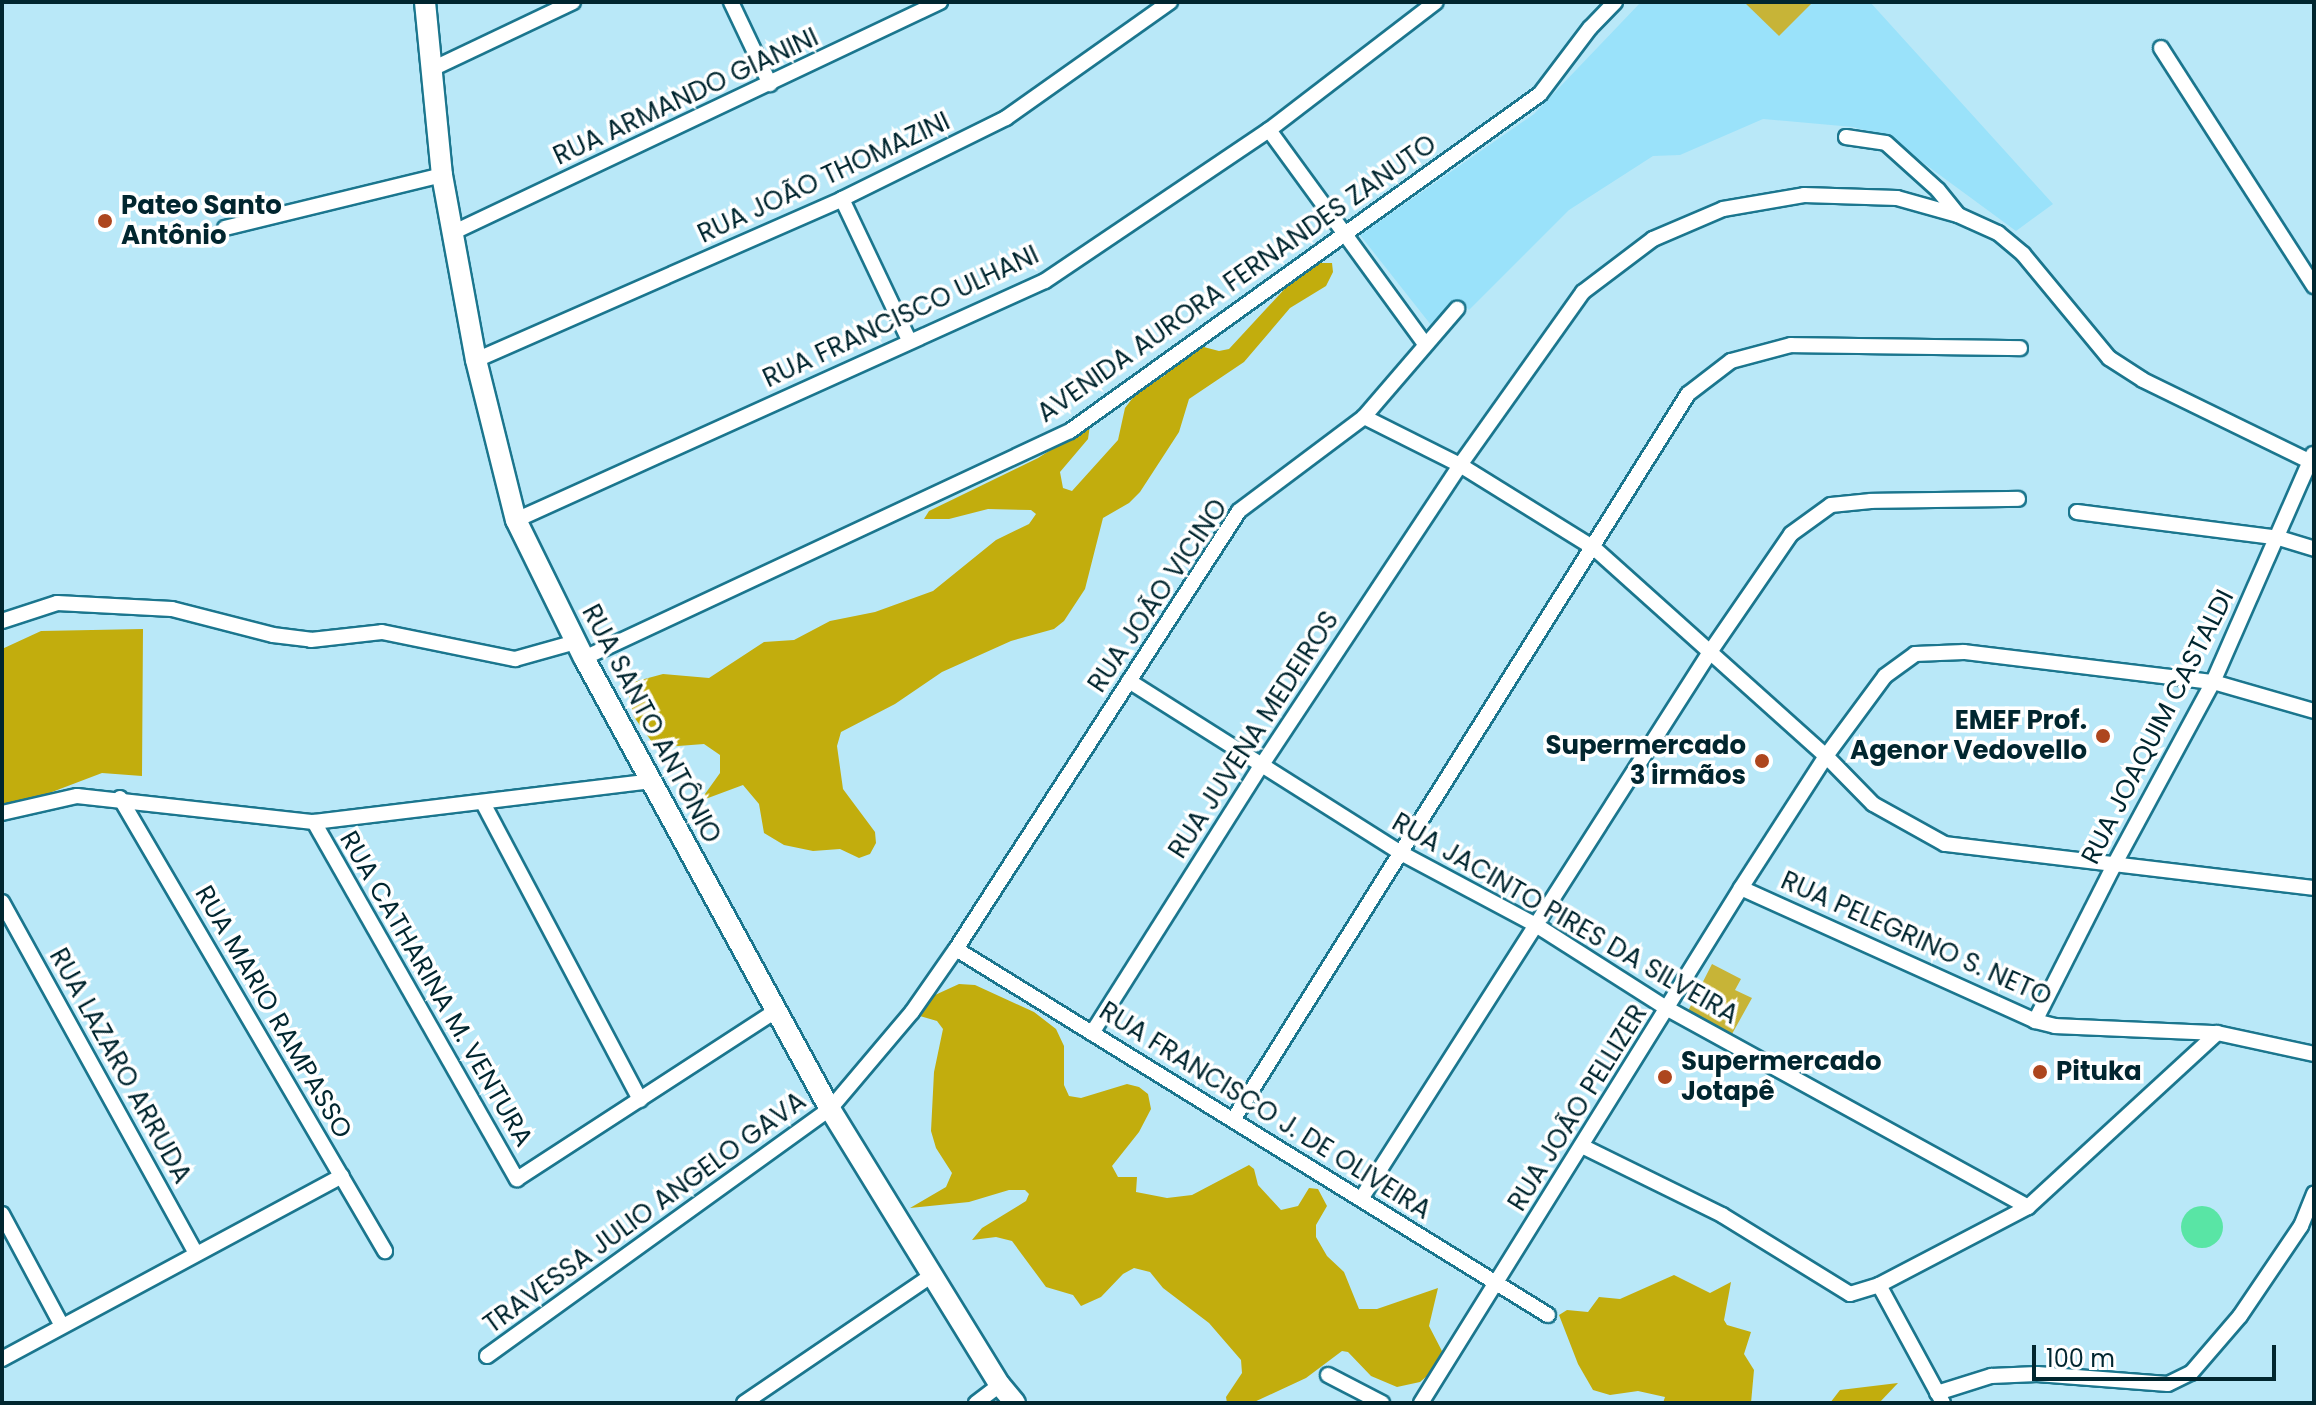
<!DOCTYPE html>
<html>
<head>
<meta charset="utf-8">
<style>
  body { margin:0 }
  #map { position:relative; width:2316px; height:1405px; overflow:hidden; background:#b9e8f8; font-family:Poppins,sans-serif }
  div>[style] { position:absolute }
  .built>* { inset:0; background:#9ae2fa }
  .green>* { inset:0; background:#c7b437 }
  .forest>* { inset:0; background:#c2ad0d }
  .water>* { inset:0; background:#59e5a5 }
  .round { border-radius:50% }
  .roads { filter:drop-shadow(2px 0 #1b768e) drop-shadow(-2px 0 #1b768e) drop-shadow(0 2px #1b768e) drop-shadow(0 -2px #1b768e) }
  .street>* { height:14px; margin:-7px; padding:0 7px; transform-origin:7px; border-radius:7px; background:#fff }
  .secondary>* { height:20px; margin:-10px; padding:0 10px; transform-origin:10px; border-radius:10px; background:#fff }
  .dots>* { width:22px; height:22px; translate:-50% -50%; box-sizing:border-box; border:4px solid #fff; border-radius:50% }
  span { translate:-50% -50%; white-space:nowrap; text-align:center; line-height:1.15; -webkit-text-stroke:7px #fff; paint-order:stroke }
  .street-label { font-size:26px; color:#01262f }
  .poi-label { font-size:26px; color:#01262f; font-weight:700 }
  .left { translate:0 -50%; text-align:left }
  .right { translate:-100% -50%; text-align:right }
  .frame { position:absolute; inset:0; border:4px solid #01262f; pointer-events:none }
  .scale { position:absolute; left:2032px; top:1345px; width:244px; height:36px; box-sizing:border-box; border:4px solid #01262f; border-top:0; padding-left:10px; font-size:24px; line-height:28px; white-space:nowrap; color:#01262f; -webkit-text-stroke:6px #fff; paint-order:stroke }
</style>
</head>
<body>
<div id="map">
  <div class="built">
    <i style="clip-path:polygon(1641px 2px,1870px 2px,2053px 204px,2016px 231px,1888px 137px,1853px 127px,1763px 119px,1680px 155px,1653px 156px,1569px 210px,1469px 310px,1458px 299px,1431px 325px,1360px 235px,1534px 114px)"></i>
  </div>
  <div class="green">
    <i style="clip-path:polygon(1744px 2px,1813px 2px,1779px 36px)"></i>
    <i style="clip-path:polygon(1712px 964px,1741px 979px,1735px 990px,1752px 998px,1732px 1034px,1688px 1011px)"></i>
  </div>
  <div class="forest">
    <i style="clip-path:polygon(1320px 263px,1332px 263px,1333px 272px,1326px 286px,1290px 308px,1244px 362px,1189px 399px,1179px 432px,1140px 492px,1129px 503px,1103px 518px,1085px 589px,1064px 621px,1054px 629px,1011px 641px,942px 672px,895px 704px,841px 732px,837px 746px,843px 789px,875px 832px,876px 843px,870px 854px,859px 858px,840px 849px,813px 851px,784px 845px,764px 833px,759px 804px,743px 785px,700px 801px,720px 773px,720px 755px,704px 744px,665px 747px,652px 742px,634px 717px,626px 684px,663px 674px,709px 678px,764px 642px,794px 640px,830px 621px,875px 612px,933px 591px,996px 540px,1029px 524px,1036px 514px,1031px 510px,988px 509px,949px 519px,924px 519px,929px 511px,1038px 458px,1090px 425px,1088px 439px,1060px 472px,1063px 488px,1072px 491px,1118px 440px,1125px 408px,1138px 391px,1164px 376px,1196px 345px,1219px 351px,1229px 349px,1292px 281px)"></i>
    <i style="clip-path:polygon(143px 629px,142px 776px,102px 773px,2px 811px,2px 649px,41px 631px)"></i>
    <i style="clip-path:polygon(959px 984px,975px 985px,1034px 1012px,1056px 1029px,1064px 1046px,1064px 1085px,1069px 1096px,1081px 1098px,1127px 1084px,1139px 1087px,1148px 1094px,1151px 1109px,1139px 1132px,1112px 1166px,1118px 1177px,1137px 1177px,1136px 1192px,1167px 1198px,1192px 1195px,1249px 1165px,1254px 1169px,1258px 1185px,1281px 1210px,1298px 1206px,1309px 1188px,1318px 1189px,1327px 1206px,1316px 1225px,1316px 1237px,1327px 1256px,1344px 1272px,1359px 1309px,1377px 1309px,1438px 1288px,1429px 1326px,1443px 1353px,1443px 1362px,1420px 1382px,1397px 1387px,1371px 1376px,1348px 1352px,1342px 1351px,1306px 1378px,1252px 1403px,1227px 1403px,1226px 1397px,1242px 1373px,1241px 1360px,1209px 1323px,1163px 1288px,1150px 1272px,1134px 1268px,1123px 1274px,1101px 1297px,1081px 1306px,1073px 1295px,1046px 1287px,1012px 1241px,996px 1237px,972px 1240px,982px 1228px,1026px 1201px,1029px 1194px,1025px 1190px,1009px 1190px,969px 1202px,910px 1208px,946px 1187px,952px 1173px,936px 1148px,931px 1131px,934px 1072px,943px 1029px,937px 1021px,913px 1014px,908px 1001px,916px 991px,935px 995px)"></i>
    <i style="clip-path:polygon(1674px 1275px,1710px 1293px,1731px 1282px,1724px 1320px,1727px 1325px,1751px 1332px,1744px 1354px,1754px 1370px,1751px 1403px,1663px 1403px,1665px 1397px,1638px 1391px,1610px 1395px,1593px 1390px,1578px 1364px,1559px 1315px,1567px 1310px,1588px 1312px,1599px 1297px,1620px 1299px)"></i>
    <i style="clip-path:polygon(1898px 1383px,1879px 1403px,1830px 1403px,1840px 1390px)"></i>
  </div>
  <div class="water">
    <i class="round" style="left:2181px;top:1206px;width:42px;height:42px"></i>
  </div>
  <div class="roads">
    <div class="street">
      <i style="left:731px;top:2px;width:91px;rotate:64.6deg"></i>
      <i style="left:2161px;top:48px;width:283px;rotate:57.3deg"></i>
      <i style="left:432px;top:69px;width:156px;rotate:-25.4deg"></i>
      <i style="left:1269px;top:130px;width:265px;rotate:53.9deg"></i>
      <i style="left:1846px;top:137px;width:40px;rotate:8.5deg"></i>
      <i style="left:1886px;top:143px;width:70px;rotate:42.1deg"></i>
      <i style="left:1938px;top:190px;width:32px;rotate:51deg"></i>
      <i style="left:842px;top:199px;width:156px;rotate:64.6deg"></i>
      <i style="left:225px;top:228px;width:223px;rotate:-13.7deg"></i>
      <i style="left:452px;top:233px;width:540px;rotate:-25.33deg"></i>
      <i style="left:476px;top:360px;width:400px;rotate:-23.7deg"></i>
      <i style="left:842px;top:199px;width:183px;rotate:-26.3deg"></i>
      <i style="left:1006px;top:118px;width:201px;rotate:-35.3deg"></i>
      <i style="left:1364px;top:417px;width:107px;rotate:26.6deg"></i>
      <i style="left:1460px;top:465px;width:158px;rotate:31.8deg"></i>
      <i style="left:1594px;top:548px;width:312px;rotate:41.9deg"></i>
      <i style="left:1826px;top:756px;width:67px;rotate:45.6deg"></i>
      <i style="left:1873px;top:804px;width:82px;rotate:29.1deg"></i>
      <i style="left:1945px;top:844px;width:372px;rotate:6.8deg"></i>
      <i style="left:2077px;top:512px;width:204px;rotate:7.3deg"></i>
      <i style="left:2279px;top:538px;width:37px;rotate:17deg"></i>
      <i style="left:516px;top:520px;width:580px;rotate:-24.31deg"></i>
      <i style="left:1045px;top:281px;width:270px;rotate:-34deg"></i>
      <i style="left:1269px;top:130px;width:210px;rotate:-37.5deg"></i>
      <i style="left:2px;top:621px;width:58px;rotate:-18.1deg"></i>
      <i style="left:57px;top:603px;width:115px;rotate:3deg"></i>
      <i style="left:172px;top:609px;width:104px;rotate:14.4deg"></i>
      <i style="left:273px;top:635px;width:38px;rotate:7deg"></i>
      <i style="left:311px;top:640px;width:71px;rotate:-6.4deg"></i>
      <i style="left:382px;top:632px;width:136px;rotate:11.5deg"></i>
      <i style="left:515px;top:659px;width:63px;rotate:-15.6deg"></i>
      <i style="left:584px;top:658px;width:536px;rotate:-25.04deg"></i>
      <i style="left:1070px;top:431px;width:578px;rotate:-35.64deg"></i>
      <i style="left:1540px;top:94px;width:83px;rotate:-52.9deg"></i>
      <i style="left:1590px;top:28px;width:36px;rotate:-46deg"></i>
      <i style="left:1129px;top:681px;width:322px;rotate:32.3deg"></i>
      <i style="left:1401px;top:853px;width:153px;rotate:28.1deg"></i>
      <i style="left:1536px;top:925px;width:156px;rotate:32.5deg"></i>
      <i style="left:1668px;top:1009px;width:411px;rotate:28.8deg"></i>
      <i style="left:120px;top:798px;width:525px;rotate:59.67deg"></i>
      <i style="left:483px;top:803px;width:336px;rotate:62.1deg"></i>
      <i style="left:2px;top:813px;width:77px;rotate:-12.8deg"></i>
      <i style="left:77px;top:796px;width:238px;rotate:6.3deg"></i>
      <i style="left:314px;top:822px;width:340px;rotate:-6.9deg"></i>
      <i style="left:314px;top:822px;width:411px;rotate:60.4deg"></i>
      <i style="left:517px;top:1179px;width:309px;rotate:-33deg"></i>
      <i style="left:1741px;top:888px;width:323px;rotate:24.3deg"></i>
      <i style="left:2035px;top:1021px;width:21px;rotate:14deg"></i>
      <i style="left:2055px;top:1026px;width:162px;rotate:2.5deg"></i>
      <i style="left:2px;top:902px;width:401px;rotate:61.1deg"></i>
      <i style="left:956px;top:949px;width:696px;rotate:31.73deg"></i>
      <i style="left:2035px;top:1021px;width:173px;rotate:-63.1deg"></i>
      <i style="left:2113px;top:867px;width:210px;rotate:-61.6deg"></i>
      <i style="left:2213px;top:682px;width:249px;rotate:-66.3deg"></i>
      <i style="left:1092px;top:1033px;width:316px;rotate:-57.7deg"></i>
      <i style="left:1261px;top:766px;width:361px;rotate:-56.5deg"></i>
      <i style="left:1460px;top:465px;width:212px;rotate:-54.6deg"></i>
      <i style="left:1583px;top:292px;width:88px;rotate:-37.1deg"></i>
      <i style="left:1653px;top:239px;width:76px;rotate:-23.2deg"></i>
      <i style="left:1723px;top:209px;width:82px;rotate:-9.8deg"></i>
      <i style="left:1804px;top:195px;width:93px;rotate:1.8deg"></i>
      <i style="left:1897px;top:198px;width:63px;rotate:15.6deg"></i>
      <i style="left:1958px;top:215px;width:44px;rotate:24.2deg"></i>
      <i style="left:1998px;top:233px;width:33px;rotate:40deg"></i>
      <i style="left:2023px;top:254px;width:135px;rotate:50.4deg"></i>
      <i style="left:2109px;top:358px;width:40px;rotate:32.9deg"></i>
      <i style="left:2143px;top:380px;width:185px;rotate:26deg"></i>
      <i style="left:1233px;top:1120px;width:857px;rotate:-57.92deg"></i>
      <i style="left:1688px;top:394px;width:54px;rotate:-37.5deg"></i>
      <i style="left:1731px;top:361px;width:62px;rotate:-14.9deg"></i>
      <i style="left:1791px;top:345px;width:229px;rotate:0.8deg"></i>
      <i style="left:1582px;top:1146px;width:156px;rotate:26.2deg"></i>
      <i style="left:1722px;top:1215px;width:150px;rotate:31.7deg"></i>
      <i style="left:1850px;top:1294px;width:30px;rotate:-17deg"></i>
      <i style="left:1879px;top:1285px;width:168px;rotate:-27.6deg"></i>
      <i style="left:2028px;top:1207px;width:257px;rotate:-42.6deg"></i>
      <i style="left:2217px;top:1033px;width:99px;rotate:12.2deg"></i>
      <i style="left:1361px;top:1199px;width:649px;rotate:-57.46deg"></i>
      <i style="left:1710px;top:652px;width:143px;rotate:-55.5deg"></i>
      <i style="left:1791px;top:534px;width:49px;rotate:-35.9deg"></i>
      <i style="left:1831px;top:505px;width:40px;rotate:-5.7deg"></i>
      <i style="left:1871px;top:501px;width:147px;rotate:-0.8deg"></i>
      <i style="left:2px;top:1214px;width:127px;rotate:61.8deg"></i>
      <i style="left:1879px;top:1285px;width:134px;rotate:61.5deg"></i>
      <i style="left:487px;top:1356px;width:423px;rotate:-35.8deg"></i>
      <i style="left:830px;top:1109px;width:127px;rotate:-49.8deg"></i>
      <i style="left:912px;top:1012px;width:77px;rotate:-55.1deg"></i>
      <i style="left:956px;top:949px;width:521px;rotate:-57.13deg"></i>
      <i style="left:1239px;top:511px;width:156px;rotate:-36.9deg"></i>
      <i style="left:1364px;top:417px;width:143px;rotate:-49.3deg"></i>
      <i style="left:2px;top:1359px;width:386px;rotate:-28.3deg"></i>
      <i style="left:1328px;top:1375px;width:61px;rotate:27.4deg"></i>
      <i style="left:1937px;top:1393px;width:57px;rotate:-17.5deg"></i>
      <i style="left:1991px;top:1376px;width:46px;rotate:-2.5deg"></i>
      <i style="left:2037px;top:1374px;width:131px;rotate:4.4deg"></i>
      <i style="left:2168px;top:1384px;width:25px;rotate:-26deg"></i>
      <i style="left:2191px;top:1373px;width:75px;rotate:-49.3deg"></i>
      <i style="left:2240px;top:1316px;width:109px;rotate:-55.9deg"></i>
      <i style="left:2301px;top:1226px;width:35px;rotate:-68deg"></i>
      <i style="left:744px;top:1403px;width:226px;rotate:-34.2deg"></i>
      <i style="left:976px;top:1403px;width:30px;rotate:-37deg"></i>
      <i style="left:1421px;top:1403px;width:606px;rotate:-58.14deg"></i>
      <i style="left:1741px;top:888px;width:157px;rotate:-57.2deg"></i>
      <i style="left:1826px;top:756px;width:99px;rotate:-53.6deg"></i>
      <i style="left:1885px;top:676px;width:37px;rotate:-36deg"></i>
      <i style="left:1915px;top:654px;width:49px;rotate:-2.3deg"></i>
      <i style="left:1964px;top:652px;width:251px;rotate:6.9deg"></i>
      <i style="left:2213px;top:682px;width:105px;rotate:16deg"></i>
    </div>
    <div class="secondary">
      <i style="left:425px;top:2px;width:174px;rotate:84.4deg"></i>
      <i style="left:442px;top:175px;width:188px;rotate:79.6deg"></i>
      <i style="left:476px;top:360px;width:165px;rotate:76deg"></i>
      <i style="left:516px;top:520px;width:154px;rotate:63.8deg"></i>
      <i style="left:584px;top:658px;width:514px;rotate:61.39deg"></i>
      <i style="left:830px;top:1109px;width:324px;rotate:58.4deg"></i>
      <i style="left:1000px;top:1385px;width:23px;rotate:50deg"></i>
    </div>
  </div>
  <div class="dots">
    <i style="left:105px;top:221px;background:#ad461e"></i>
    <i style="left:2103px;top:736px;background:#ad461e"></i>
    <i style="left:1762px;top:761px;background:#ad461e"></i>
    <i style="left:2040px;top:1072px;background:#ad461e"></i>
    <i style="left:1665px;top:1077px;background:#ad461e"></i>
  </div>
  <div class="street-label">
    <span style="left:686px;top:97px;rotate:-25deg">RUA ARMANDO GIANINI</span>
    <span style="left:824px;top:178px;rotate:-25deg">RUA JOÃO THOMAZINI</span>
    <span style="left:1237px;top:279px;rotate:-35deg">AVENIDA AURORA FERNANDES ZANUTO</span>
    <span style="left:901px;top:317px;rotate:-25deg">RUA FRANCISCO ULHANI</span>
    <span style="left:1158px;top:596px;rotate:-56deg">RUA JOÃO VICINO</span>
    <span style="left:651px;top:724px;rotate:62deg">RUA SANTO ANTÔNIO</span>
    <span style="left:2158px;top:727px;rotate:-63deg">RUA JOAQUIM CASTALDI</span>
    <span style="left:1254px;top:735px;rotate:-57deg">RUA JUVENA MEDEIROS</span>
    <span style="left:1565px;top:919px;rotate:30deg">RUA JACINTO PIRES DA SILVEIRA</span>
    <span style="left:1916px;top:939px;rotate:24deg">RUA PELEGRINO S. NETO</span>
    <span style="left:436px;top:989px;rotate:60deg">RUA CATHARINA M. VENTURA</span>
    <span style="left:273px;top:1012px;rotate:60deg">RUA MARIO RAMPASSO</span>
    <span style="left:120px;top:1066px;rotate:61deg">RUA LAZARO ARRUDA</span>
    <span style="left:1578px;top:1108px;rotate:-58deg">RUA JOÃO PELLIZER</span>
    <span style="left:1265px;top:1111px;rotate:32deg">RUA FRANCISCO J. DE OLIVEIRA</span>
    <span style="left:645px;top:1213px;rotate:-36deg">TRAVESSA JULIO ANGELO GAVA</span>
  </div>
  <div class="poi-label">
    <span class="left" style="left:121px;top:221px">Pateo Santo<br>Antônio</span>
    <span class="right" style="left:2087px;top:736px">EMEF Prof.<br>Agenor Vedovello</span>
    <span class="right" style="left:1746px;top:761px">Supermercado<br>3 irmãos</span>
    <span class="left" style="left:1681px;top:1077px">Supermercado<br>Jotapê</span>
    <span class="left" style="left:2056px;top:1072px">Pituka</span>
  </div>
  <div class="frame"></div>
  <div class="scale">100 m</div>
</div>
</body>
</html>
